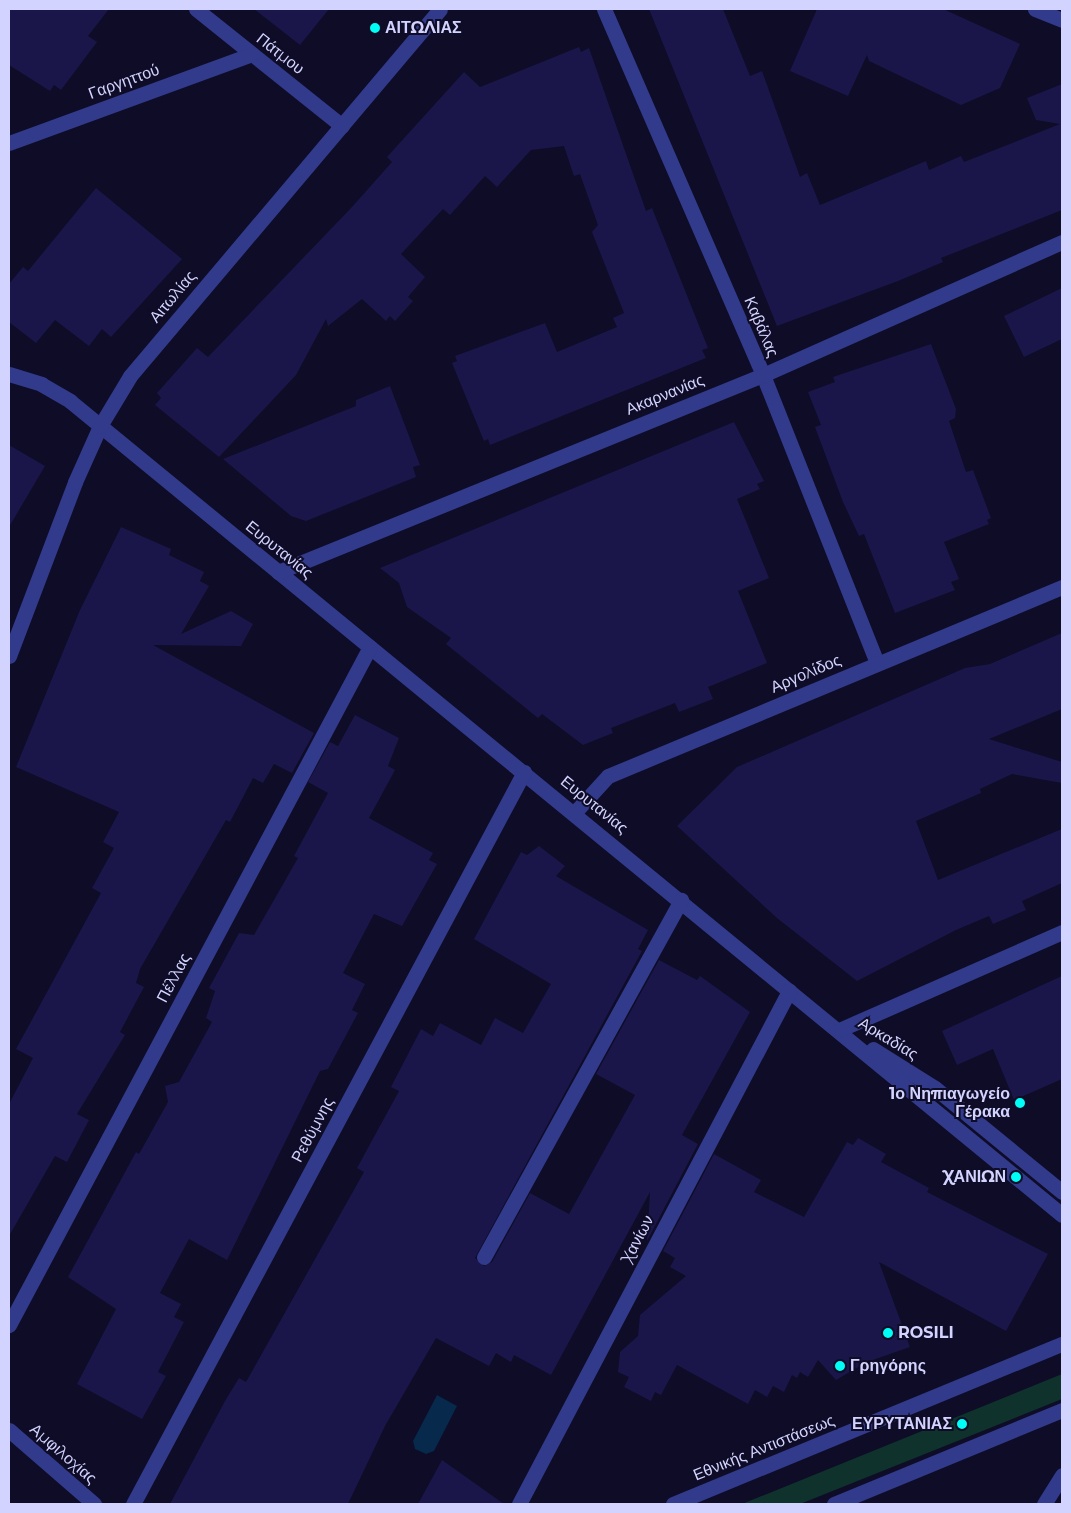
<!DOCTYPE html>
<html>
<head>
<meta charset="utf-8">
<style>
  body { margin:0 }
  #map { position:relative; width:1071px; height:1513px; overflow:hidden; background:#0e0c27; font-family:Montserrat,sans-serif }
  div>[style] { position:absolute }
  .green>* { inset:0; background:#0f322c }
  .water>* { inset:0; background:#06294c }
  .building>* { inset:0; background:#1a164a }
  .minor>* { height:15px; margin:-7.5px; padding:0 7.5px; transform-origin:7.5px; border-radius:7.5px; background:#323a8b }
  .dots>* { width:14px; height:14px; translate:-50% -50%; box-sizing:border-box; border:2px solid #0e0c27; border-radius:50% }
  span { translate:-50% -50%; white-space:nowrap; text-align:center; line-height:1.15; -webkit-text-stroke:4px #0e0c27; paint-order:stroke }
  .poi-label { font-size:16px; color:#d3d3ff; font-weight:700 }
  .left { translate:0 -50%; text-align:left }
  .right { translate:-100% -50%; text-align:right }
  .street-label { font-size:16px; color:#d3d3ff }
  .frame { position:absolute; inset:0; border:10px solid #d3d3ff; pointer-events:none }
</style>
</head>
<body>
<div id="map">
  <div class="green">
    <i style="clip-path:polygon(1062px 1374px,1062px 1399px,800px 1504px,742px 1504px)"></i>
  </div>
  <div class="water">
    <i style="clip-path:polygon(437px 1395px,457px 1406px,434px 1451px,426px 1454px,415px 1449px,413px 1441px)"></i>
  </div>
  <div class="building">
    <i style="clip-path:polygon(9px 9px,109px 9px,88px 36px,97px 42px,61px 90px,54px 85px,50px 91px,9px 65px)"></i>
    <i style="clip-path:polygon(254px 9px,329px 9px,300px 45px)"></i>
    <i style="clip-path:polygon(649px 9px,723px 9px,750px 76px,762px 71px,800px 177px,807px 173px,820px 205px,926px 161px,929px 170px,961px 156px,964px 162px,1060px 124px,1036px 120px,1027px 98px,1062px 84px,1062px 210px,941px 258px,943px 262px,898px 281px,777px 326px)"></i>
    <i style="clip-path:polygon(817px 9px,943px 9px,1020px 44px,1000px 88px,961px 105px,869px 61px,867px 55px,848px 96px,790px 71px)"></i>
    <i style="clip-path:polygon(579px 47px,581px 52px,589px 48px,646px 211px,652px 208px,708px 348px,702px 350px,706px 358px,490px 445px,488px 439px,484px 441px,452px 363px,457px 361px,455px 356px,545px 323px,557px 352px,617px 327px,613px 318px,624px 313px,592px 232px,598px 225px,580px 174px,574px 176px,564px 146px,531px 150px,497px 187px,485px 176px,450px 215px,443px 209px,401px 254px,425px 277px,408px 297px,413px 301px,395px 321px,390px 316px,386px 321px,362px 299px,328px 326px,326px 319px,296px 375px,219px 457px,155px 405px,161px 398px,157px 393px,197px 348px,208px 357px,352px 207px,392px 162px,387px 157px,464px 72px,480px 87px)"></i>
    <i style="clip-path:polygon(96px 188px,182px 259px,111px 337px,102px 329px,89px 346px,55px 320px,36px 343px,9px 322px,9px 284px,23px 267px,28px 271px)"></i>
    <i style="clip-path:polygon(1062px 288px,1062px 339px,1024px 357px,1004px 316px)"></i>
    <i style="clip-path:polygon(931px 344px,956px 409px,955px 418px,949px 421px,966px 472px,973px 470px,991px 518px,987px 520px,989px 524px,944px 542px,959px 579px,951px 582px,955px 590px,895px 613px,864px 534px,859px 536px,843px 502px,815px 427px,821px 425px,808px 392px,835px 382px,833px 377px)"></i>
    <i style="clip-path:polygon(390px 386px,420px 465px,413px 467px,416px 477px,306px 521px,291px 516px,223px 459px,356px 406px,356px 400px)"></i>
    <i style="clip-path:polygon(734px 422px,764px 481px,757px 484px,760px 489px,737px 499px,769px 578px,738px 591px,767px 663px,708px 687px,713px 699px,679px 712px,675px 703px,611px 728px,613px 733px,583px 745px,542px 714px,538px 718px,446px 644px,451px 638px,407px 607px,399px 583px,380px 568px)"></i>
    <i style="clip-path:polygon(9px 445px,45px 466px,9px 527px)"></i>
    <i style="clip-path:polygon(121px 527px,171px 549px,169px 555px,204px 572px,200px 581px,209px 586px,181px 634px,231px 611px,253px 624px,241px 646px,153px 645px,314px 733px,292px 773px,274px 764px,263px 783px,253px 778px,230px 822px,226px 820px,140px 969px,136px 983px,144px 987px,120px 1032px,125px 1035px,77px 1114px,89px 1120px,67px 1162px,55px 1156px,9px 1236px,9px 1104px,33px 1058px,16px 1049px,101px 893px,92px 888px,114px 848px,103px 842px,119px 812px,16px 767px,80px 610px)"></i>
    <i style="clip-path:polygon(1062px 633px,1062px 709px,989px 739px,1062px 762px,1062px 783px,1012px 774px,980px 789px,981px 793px,916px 821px,938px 880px,1062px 829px,1062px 883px,1022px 901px,1026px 910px,993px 924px,989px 916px,956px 930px,857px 981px,777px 918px,677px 826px,737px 767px,965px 668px,990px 664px)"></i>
    <i style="clip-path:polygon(355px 715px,399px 738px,388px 766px,395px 770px,369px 818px,433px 853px,429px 860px,437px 864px,402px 926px,374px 914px,343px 973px,365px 984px,352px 1010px,358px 1013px,328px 1069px,320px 1071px,227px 1260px,189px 1239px,160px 1293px,181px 1304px,174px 1317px,184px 1322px,158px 1372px,166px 1376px,142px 1419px,77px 1384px,116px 1309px,68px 1277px,136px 1152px,139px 1154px,168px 1102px,165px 1086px,179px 1082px,212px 1022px,206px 1018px,215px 991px,209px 988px,239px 933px,254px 935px,298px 858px,294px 856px,328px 793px,308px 782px,330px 742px,338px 746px)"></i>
    <i style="clip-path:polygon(539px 846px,565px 866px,556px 876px,648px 930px,638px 949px,642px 951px,475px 1258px,484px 1266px,492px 1262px,530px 1193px,569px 1214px,635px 1095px,596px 1074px,659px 960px,697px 980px,700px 976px,750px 1012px,682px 1135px,698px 1144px,647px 1241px,650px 1192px,551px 1375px,514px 1355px,511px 1362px,496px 1353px,489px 1366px,436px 1338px,385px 1426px,348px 1504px,170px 1504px,225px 1401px,239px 1378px,246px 1382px,364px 1172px,357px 1168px,399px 1091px,391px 1087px,421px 1029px,433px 1036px,440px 1023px,481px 1045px,495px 1018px,523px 1033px,551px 984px,474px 939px,521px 852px,527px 855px)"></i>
    <i style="clip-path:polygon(1062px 976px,1062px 1079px,1014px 1100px,993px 1049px,957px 1065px,942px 1031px)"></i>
    <i style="clip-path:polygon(858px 1138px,886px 1154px,881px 1162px,929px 1188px,927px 1192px,1048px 1254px,1006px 1331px,879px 1262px,910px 1347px,867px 1362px,836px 1380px,818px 1360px,808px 1377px,800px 1372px,797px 1378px,792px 1375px,784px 1392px,773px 1386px,767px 1397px,755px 1390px,748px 1404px,677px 1365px,661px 1395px,655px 1392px,651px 1401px,624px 1387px,629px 1377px,618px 1372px,620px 1352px,638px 1336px,640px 1315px,686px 1276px,670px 1267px,675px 1258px,663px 1251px,714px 1154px,761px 1180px,754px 1192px,804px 1217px,847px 1142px,853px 1145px)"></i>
    <i style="clip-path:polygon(442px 1460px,504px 1504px,418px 1504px)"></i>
  </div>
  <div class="minor">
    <i style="left:196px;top:9px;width:187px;rotate:38.7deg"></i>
    <i style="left:604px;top:9px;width:399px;rotate:66.5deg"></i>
    <i style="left:763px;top:375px;width:310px;rotate:68.4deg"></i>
    <i style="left:1035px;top:9px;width:29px;rotate:22deg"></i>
    <i style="left:9px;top:143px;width:259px;rotate:-20.1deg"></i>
    <i style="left:9px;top:374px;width:34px;rotate:17deg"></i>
    <i style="left:41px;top:384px;width:34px;rotate:30deg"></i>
    <i style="left:70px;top:401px;width:1283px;rotate:39.37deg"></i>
    <i style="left:278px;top:572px;width:523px;rotate:-22.11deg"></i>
    <i style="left:763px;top:375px;width:327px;rotate:-24deg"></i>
    <i style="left:9px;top:656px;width:186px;rotate:-69.2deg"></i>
    <i style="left:75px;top:482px;width:61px;rotate:-65.9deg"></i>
    <i style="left:100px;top:426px;width:58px;rotate:-59deg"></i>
    <i style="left:130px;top:376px;width:480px;rotate:-49.8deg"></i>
    <i style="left:576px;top:811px;width:47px;rotate:-47.6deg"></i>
    <i style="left:608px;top:776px;width:492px;rotate:-22.6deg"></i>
    <i style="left:839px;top:1030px;width:244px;rotate:-23.7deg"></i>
    <i style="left:873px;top:1049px;width:73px;rotate:32.2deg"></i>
    <i style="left:935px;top:1088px;width:164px;rotate:39.3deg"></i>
    <i style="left:484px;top:1257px;width:408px;rotate:-61.1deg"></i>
    <i style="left:9px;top:1325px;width:768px;rotate:-61.97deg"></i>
    <i style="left:9px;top:1430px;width:113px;rotate:41deg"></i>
    <i style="left:133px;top:1504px;width:830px;rotate:-61.89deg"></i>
    <i style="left:519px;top:1504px;width:580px;rotate:-62.24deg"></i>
    <i style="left:673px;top:1504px;width:421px;rotate:-22.4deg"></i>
    <i style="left:834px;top:1504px;width:247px;rotate:-22.4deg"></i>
    <i style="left:1044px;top:1504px;width:34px;rotate:-58deg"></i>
  </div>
  <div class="dots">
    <i style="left:375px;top:28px;background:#00fef7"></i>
    <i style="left:1020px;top:1103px;background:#00fef7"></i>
    <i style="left:1016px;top:1177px;background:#00fef7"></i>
    <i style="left:888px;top:1333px;background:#00fef7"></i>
    <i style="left:840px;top:1366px;background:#00fef7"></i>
    <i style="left:962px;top:1424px;background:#00fef7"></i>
  </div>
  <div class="poi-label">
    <span class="left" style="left:385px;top:28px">ΑΙΤΩΛΙΑΣ</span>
    <span class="right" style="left:1010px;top:1103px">1ο Νηπιαγωγείο<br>Γέρακα</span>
    <span class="right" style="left:1006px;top:1177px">ΧΑΝΙΩΝ</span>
    <span class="left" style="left:898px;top:1333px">ROSILI</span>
    <span class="left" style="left:850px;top:1366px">Γρηγόρης</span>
    <span class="right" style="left:952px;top:1424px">ΕΥΡΥΤΑΝΙΑΣ</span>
  </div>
  <div class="street-label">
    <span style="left:280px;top:54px;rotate:38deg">Πάτμου</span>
    <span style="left:124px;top:82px;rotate:-20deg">Γαργηττού</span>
    <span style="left:173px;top:297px;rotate:-50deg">Αιτωλίας</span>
    <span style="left:761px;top:327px;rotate:67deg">Καβάλας</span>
    <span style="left:665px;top:395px;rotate:-22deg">Ακαρνανίας</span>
    <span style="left:279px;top:550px;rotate:39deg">Ευρυτανίας</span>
    <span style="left:806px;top:674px;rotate:-23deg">Αργολίδος</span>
    <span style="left:594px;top:805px;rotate:39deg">Ευρυτανίας</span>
    <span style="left:174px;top:978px;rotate:-62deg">Πέλλας</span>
    <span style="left:888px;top:1039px;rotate:31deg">Αρκαδίας</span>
    <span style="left:313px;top:1130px;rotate:-62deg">Ρεθύμνης</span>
    <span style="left:638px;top:1239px;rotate:-62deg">Χανίων</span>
    <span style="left:764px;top:1448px;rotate:-22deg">Εθνικής Αντιστάσεως</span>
    <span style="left:63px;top:1454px;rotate:41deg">Αμφιλοχίας</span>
  </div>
  <div class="frame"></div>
</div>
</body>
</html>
